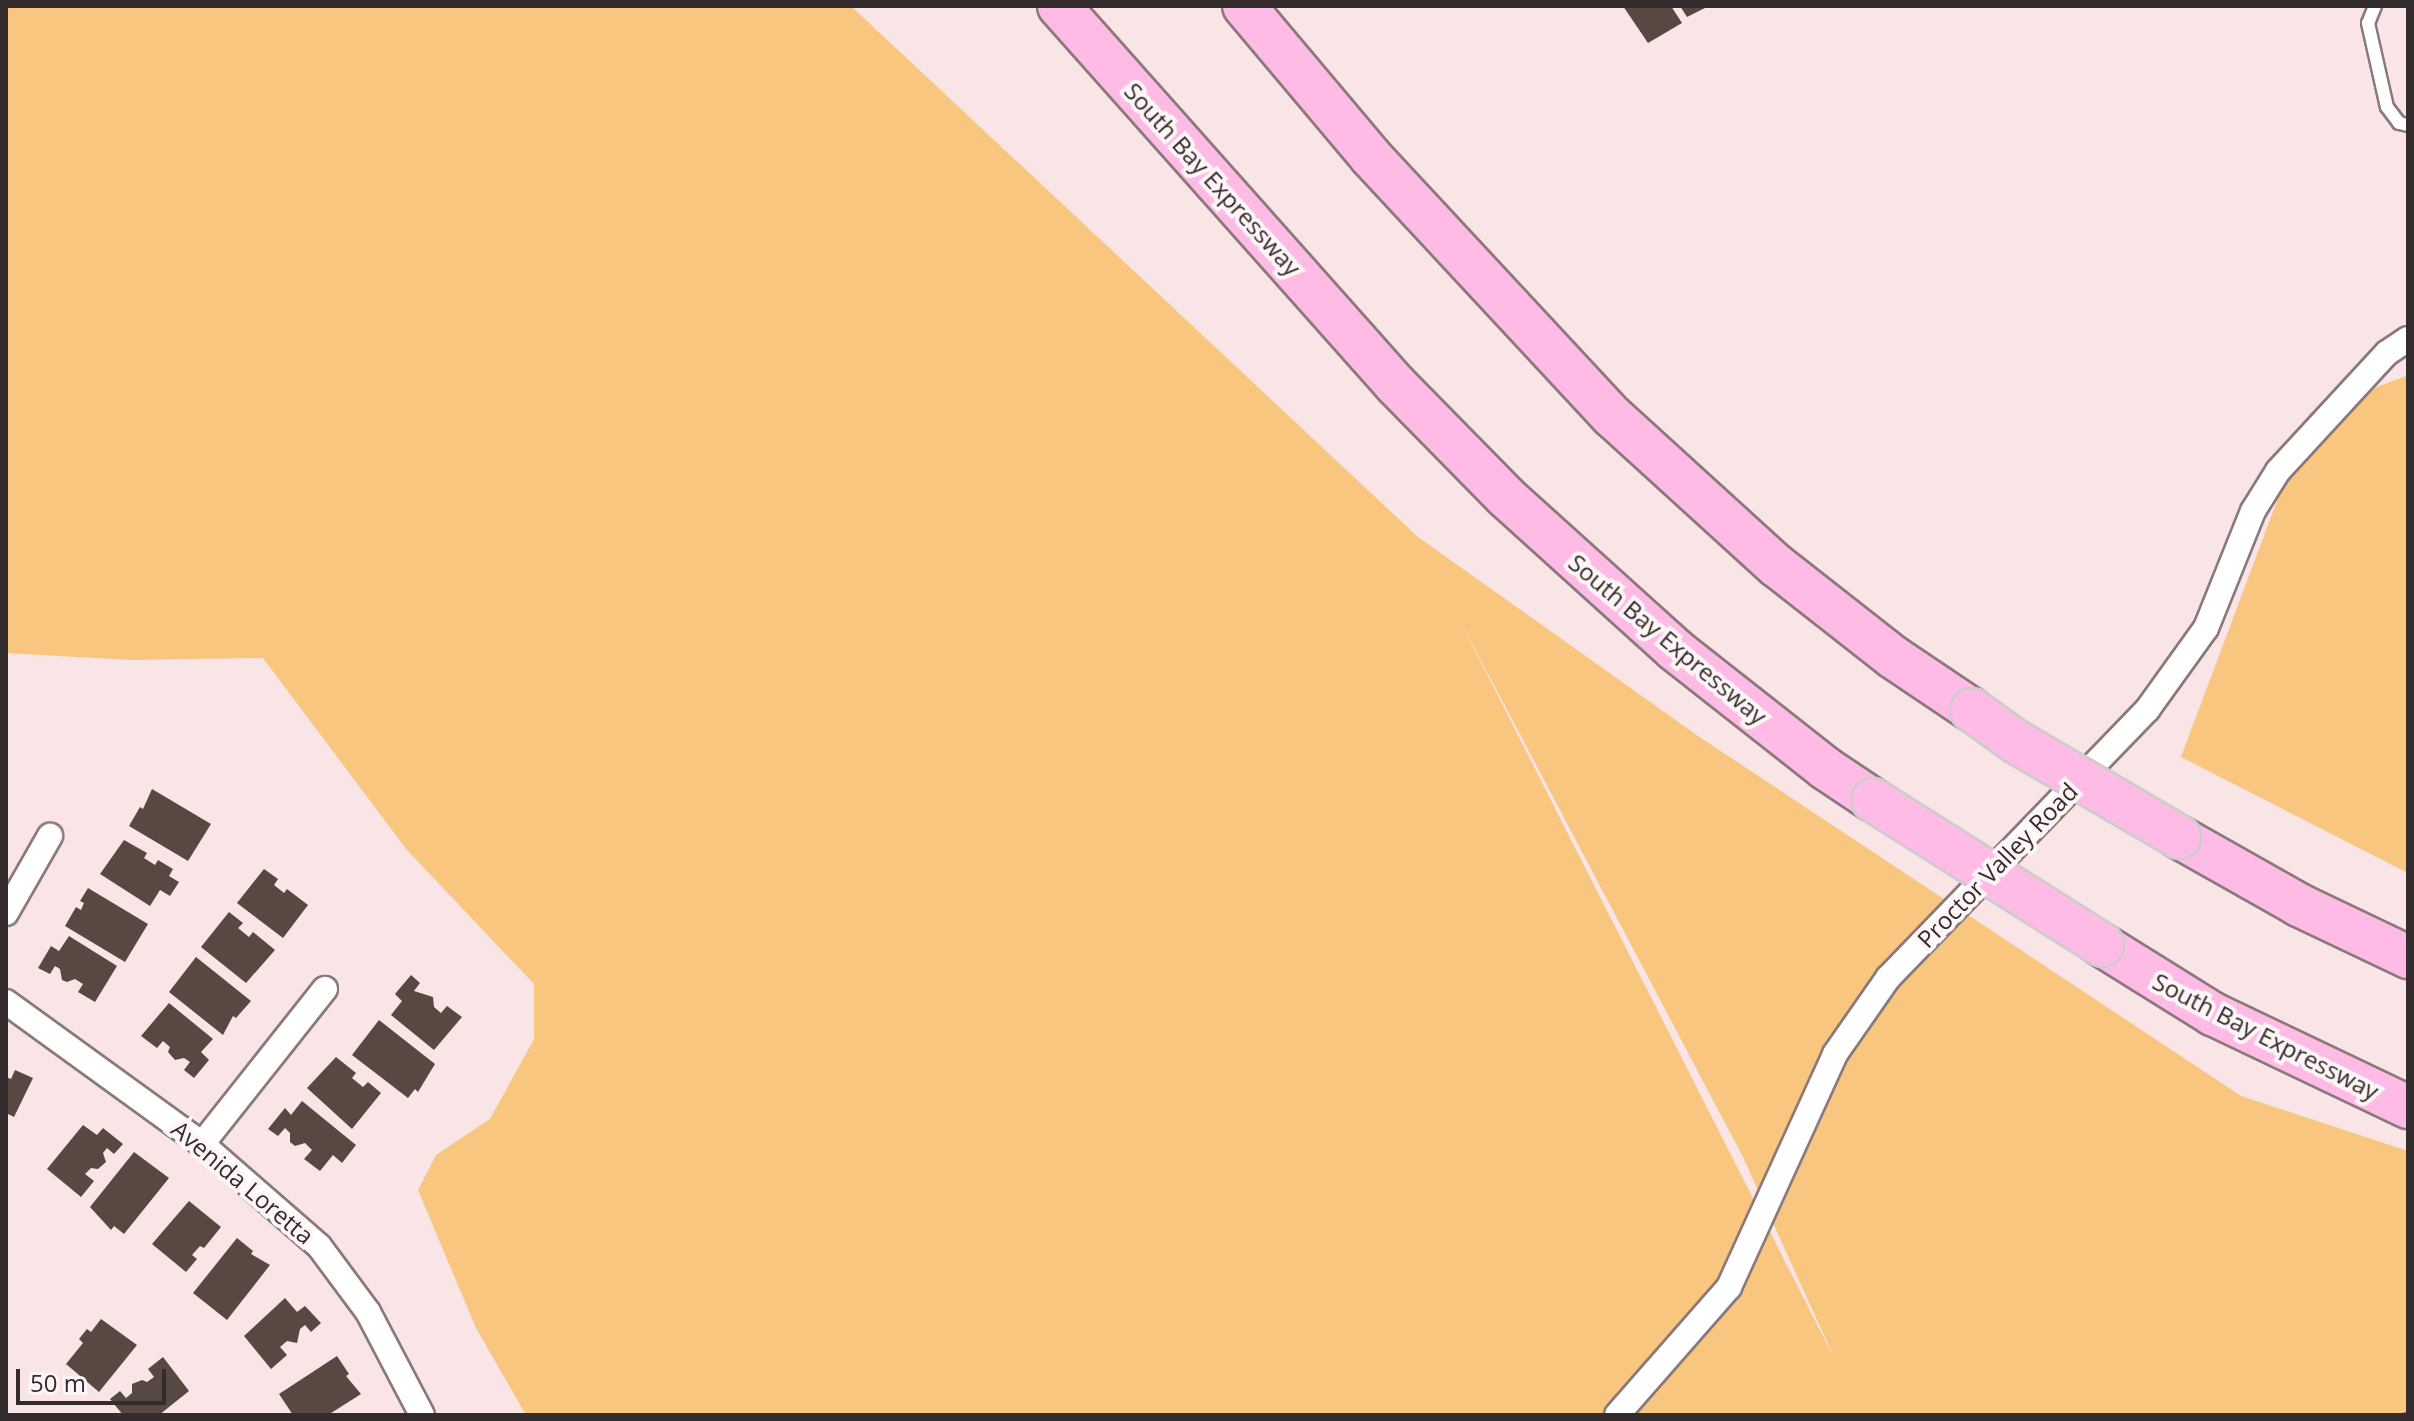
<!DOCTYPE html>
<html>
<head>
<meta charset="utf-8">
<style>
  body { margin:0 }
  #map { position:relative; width:2414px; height:1421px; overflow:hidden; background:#f9e4e6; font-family:"Open Sans",sans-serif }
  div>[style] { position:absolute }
  .green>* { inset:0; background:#f9c680 }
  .building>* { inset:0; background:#574842 }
  .path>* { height:4px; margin-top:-2px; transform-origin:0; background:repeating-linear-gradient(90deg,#948587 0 6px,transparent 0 10px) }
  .roads { filter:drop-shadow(2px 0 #8b797a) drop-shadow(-2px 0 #8b797a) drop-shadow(0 2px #8b797a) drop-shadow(0 -2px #8b797a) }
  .lane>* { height:12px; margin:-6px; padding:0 6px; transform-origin:6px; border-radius:6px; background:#fff }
  .street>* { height:24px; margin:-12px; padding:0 12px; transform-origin:12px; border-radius:12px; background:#fff }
  .highway>* { height:42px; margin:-21px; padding:0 21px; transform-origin:21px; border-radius:21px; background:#febbe5 }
  .bridges { filter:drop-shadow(2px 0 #cecccc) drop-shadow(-2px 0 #cecccc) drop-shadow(0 2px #cecccc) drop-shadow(0 -2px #cecccc) }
  .highway-bridge>* { height:42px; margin:-21px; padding:0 21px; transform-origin:21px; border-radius:21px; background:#febbe5 }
  span { translate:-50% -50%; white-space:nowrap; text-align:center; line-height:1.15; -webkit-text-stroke:8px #fef5f6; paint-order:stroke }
  .street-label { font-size:24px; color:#332b2c }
  .frame { position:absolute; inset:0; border:8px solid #332b2c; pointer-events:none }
  .scale { position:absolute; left:16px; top:1369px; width:150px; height:36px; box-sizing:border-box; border:4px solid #332b2c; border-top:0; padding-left:10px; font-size:24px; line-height:28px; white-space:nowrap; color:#332b2c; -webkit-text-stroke:6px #fef5f6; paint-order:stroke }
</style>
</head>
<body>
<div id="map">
  <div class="green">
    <i style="clip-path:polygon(evenodd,6px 6px,851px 6px,1418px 537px,1698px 736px,2241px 1096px,2408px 1151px,2408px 1415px,526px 1415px,476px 1328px,418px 1190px,436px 1155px,490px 1119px,534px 1039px,534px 984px,407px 850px,263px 658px,131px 660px,6px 653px,6px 6px,1458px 617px,1743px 1157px,1832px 1353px,1831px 1352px,1458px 617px)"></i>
    <i style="clip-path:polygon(2408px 375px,2408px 873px,2181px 757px,2310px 413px)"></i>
  </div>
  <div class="building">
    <i style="clip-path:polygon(1623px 6px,1671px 6px,1682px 23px,1648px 43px)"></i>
    <i style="clip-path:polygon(1680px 6px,1709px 6px,1687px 17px)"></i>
    <i style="clip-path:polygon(152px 789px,211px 824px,188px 861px,129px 826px,140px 807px,143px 809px)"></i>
    <i style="clip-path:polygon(124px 840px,147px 853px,144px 858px,155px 865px,158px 860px,173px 869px,169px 876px,179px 882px,170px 896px,160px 890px,150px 906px,100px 874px)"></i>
    <i style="clip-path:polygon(264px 869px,278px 879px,274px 885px,284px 893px,287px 889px,308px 905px,283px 938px,237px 903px)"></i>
    <i style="clip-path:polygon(88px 888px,148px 924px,125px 962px,65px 926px,76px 907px,81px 910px,84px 903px,80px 901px)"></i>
    <i style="clip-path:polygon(229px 912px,243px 923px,238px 928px,249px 937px,253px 932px,275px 950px,246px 983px,201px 947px)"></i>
    <i style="clip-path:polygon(69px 936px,117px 966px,95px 1002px,78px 992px,83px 984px,75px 979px,67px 982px,62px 980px,60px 969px,55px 966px,50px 974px,38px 968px,51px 946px,59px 951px)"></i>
    <i style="clip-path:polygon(196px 957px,251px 1001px,236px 1018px,233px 1016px,223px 1035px,169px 992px)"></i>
    <i style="clip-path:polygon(411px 975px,420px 983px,414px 991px,433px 997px,434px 1007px,441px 1013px,447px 1006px,462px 1017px,434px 1050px,391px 1015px,402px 1001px,395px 994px)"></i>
    <i style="clip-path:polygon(169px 1003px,213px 1039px,201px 1052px,209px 1060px,194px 1078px,184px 1070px,190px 1062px,184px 1058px,175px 1060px,168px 1052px,170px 1047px,163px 1041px,157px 1048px,141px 1036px)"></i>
    <i style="clip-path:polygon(379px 1020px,435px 1064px,418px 1092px,415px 1089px,408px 1098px,352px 1055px)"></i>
    <i style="clip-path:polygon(336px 1057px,356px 1073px,352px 1078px,363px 1087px,368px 1082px,381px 1093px,352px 1129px,307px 1088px)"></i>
    <i style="clip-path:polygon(15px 1070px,33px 1078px,14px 1117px,6px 1113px,6px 1077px,11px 1079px)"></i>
    <i style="clip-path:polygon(302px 1101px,356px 1145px,342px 1163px,333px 1155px,320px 1171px,304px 1159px,312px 1150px,305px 1143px,295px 1146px,290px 1142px,290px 1133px,285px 1128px,278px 1136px,268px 1129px,285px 1108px,291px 1115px)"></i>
    <i style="clip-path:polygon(83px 1125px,97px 1135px,103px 1128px,123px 1144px,114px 1154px,107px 1148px,103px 1153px,106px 1162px,98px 1169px,91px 1168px,85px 1174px,94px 1181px,81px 1197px,47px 1169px)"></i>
    <i style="clip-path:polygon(134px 1152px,169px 1178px,124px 1234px,114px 1226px,111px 1230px,90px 1207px)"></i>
    <i style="clip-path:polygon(189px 1201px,221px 1227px,204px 1248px,200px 1246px,192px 1255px,197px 1259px,186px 1272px,152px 1244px)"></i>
    <i style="clip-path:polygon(237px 1238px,253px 1251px,251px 1254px,270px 1265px,227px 1320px,193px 1293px)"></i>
    <i style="clip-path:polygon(285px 1298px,297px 1312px,305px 1306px,321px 1323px,311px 1332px,305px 1325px,300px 1329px,297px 1343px,287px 1341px,280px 1347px,287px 1355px,271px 1369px,244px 1336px)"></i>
    <i style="clip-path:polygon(101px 1319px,137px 1345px,99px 1392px,66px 1364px,83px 1343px,87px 1347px,79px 1339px,87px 1329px,91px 1332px)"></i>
    <i style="clip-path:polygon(337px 1356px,349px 1374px,346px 1376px,361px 1394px,328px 1415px,293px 1415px,279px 1394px)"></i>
    <i style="clip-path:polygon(163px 1357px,189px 1391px,159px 1415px,123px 1415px,110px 1399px,120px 1391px,126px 1398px,132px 1393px,132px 1384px,142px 1380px,147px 1382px,154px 1377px,148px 1369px)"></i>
  </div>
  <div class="path">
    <i style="left:2402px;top:1415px;width:6px;rotate:-18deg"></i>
  </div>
  <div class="roads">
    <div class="lane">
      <i style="left:2375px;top:6px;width:18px;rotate:112deg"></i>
      <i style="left:2368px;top:23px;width:86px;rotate:77.3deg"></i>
      <i style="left:2387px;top:107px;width:20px;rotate:53deg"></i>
      <i style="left:2399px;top:123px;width:9px;rotate:13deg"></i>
    </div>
    <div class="street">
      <i style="left:6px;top:913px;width:89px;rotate:-60.3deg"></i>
      <i style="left:6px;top:1002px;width:242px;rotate:35.9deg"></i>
      <i style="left:202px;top:1144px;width:155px;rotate:41.1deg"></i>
      <i style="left:319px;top:1246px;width:82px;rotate:53.4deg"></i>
      <i style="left:368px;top:1312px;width:116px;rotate:62.3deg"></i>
      <i style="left:202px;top:1144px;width:198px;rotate:-51.6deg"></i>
      <i style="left:1617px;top:1415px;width:170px;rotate:-48.8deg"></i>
      <i style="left:1729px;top:1287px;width:256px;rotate:-65.5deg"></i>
      <i style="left:1835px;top:1054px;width:93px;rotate:-55.1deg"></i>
      <i style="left:1888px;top:978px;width:373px;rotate:-46deg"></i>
      <i style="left:2147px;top:710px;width:101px;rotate:-54.3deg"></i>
      <i style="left:2206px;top:628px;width:126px;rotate:-68.1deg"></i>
      <i style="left:2253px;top:511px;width:47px;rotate:-58deg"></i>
      <i style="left:2278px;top:471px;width:161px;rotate:-47.3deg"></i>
      <i style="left:2387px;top:353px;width:25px;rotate:-34deg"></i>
    </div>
    <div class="highway">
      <i style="left:1059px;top:6px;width:507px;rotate:48.36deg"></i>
      <i style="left:1396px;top:385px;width:157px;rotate:45.5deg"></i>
      <i style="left:1506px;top:497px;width:227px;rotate:42.1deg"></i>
      <i style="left:1674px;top:649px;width:192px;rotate:38.2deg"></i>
      <i style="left:1825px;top:768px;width:58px;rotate:33.7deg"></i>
      <i style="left:1244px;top:6px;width:197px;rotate:49.9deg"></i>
      <i style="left:1371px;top:157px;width:355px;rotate:47.1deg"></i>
      <i style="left:1613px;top:417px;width:222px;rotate:42.3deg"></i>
      <i style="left:1777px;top:566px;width:147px;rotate:38.1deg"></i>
      <i style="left:1893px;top:657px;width:95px;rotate:33.9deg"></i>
      <i style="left:2179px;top:837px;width:138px;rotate:29.5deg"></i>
      <i style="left:2299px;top:905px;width:121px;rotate:25.5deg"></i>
      <i style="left:2102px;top:945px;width:131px;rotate:31.9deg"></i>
      <i style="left:2213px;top:1014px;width:216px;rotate:25.5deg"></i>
    </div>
  </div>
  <div class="bridges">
    <div class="highway-bridge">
      <i style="left:1972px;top:710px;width:53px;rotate:35.8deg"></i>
      <i style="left:2015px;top:741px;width:190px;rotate:30.3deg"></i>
      <i style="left:1873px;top:800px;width:271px;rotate:32.3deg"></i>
    </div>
  </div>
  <div class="street-label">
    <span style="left:1213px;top:179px;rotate:48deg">South Bay Expressway</span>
    <span style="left:1668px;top:639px;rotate:40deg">South Bay Expressway</span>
    <span style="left:1997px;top:865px;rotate:-46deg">Proctor Valley Road</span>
    <span style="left:2266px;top:1036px;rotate:27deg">South Bay Expressway</span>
    <span style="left:243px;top:1182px;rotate:40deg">Avenida Loretta</span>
  </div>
  <div class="frame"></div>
  <div class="scale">50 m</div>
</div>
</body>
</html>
